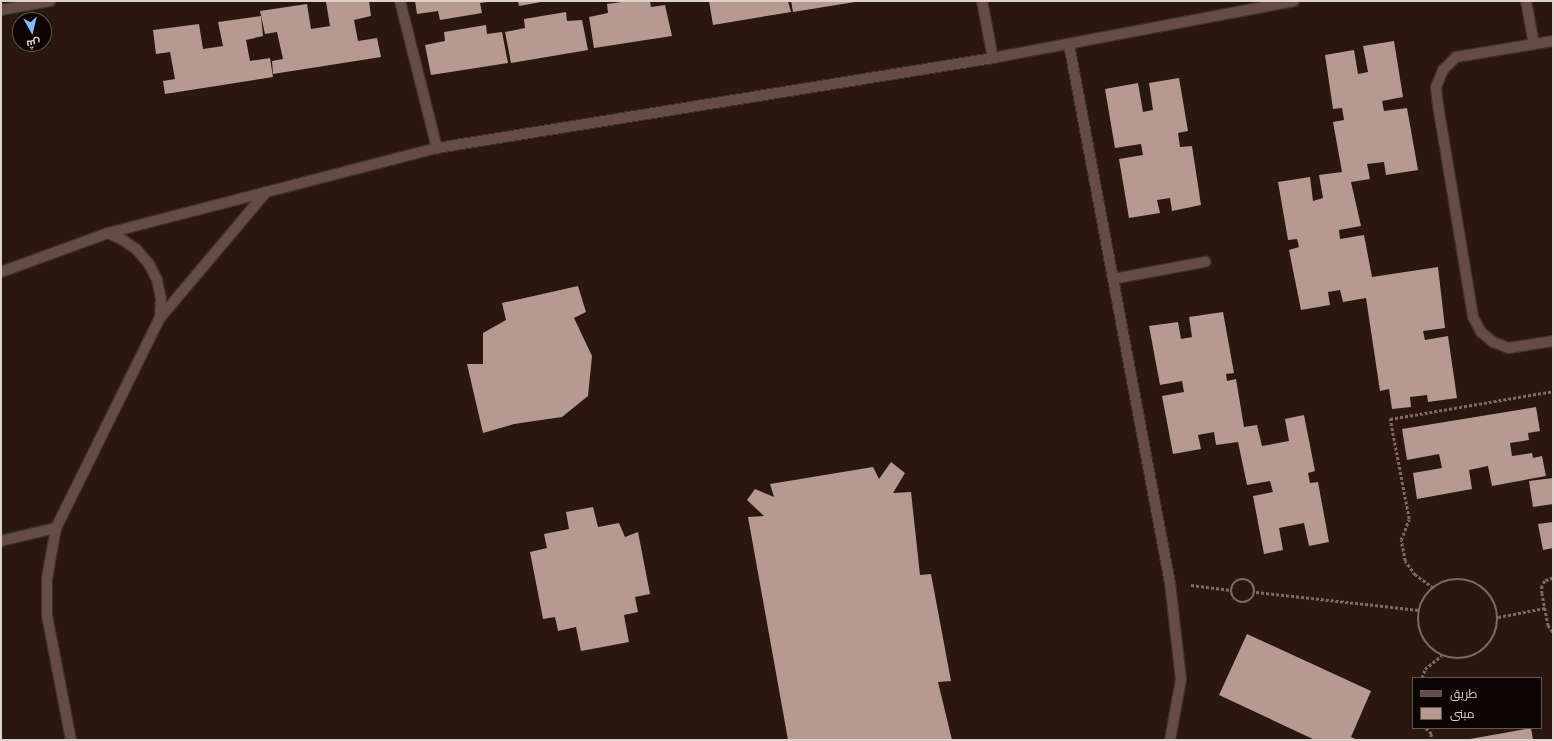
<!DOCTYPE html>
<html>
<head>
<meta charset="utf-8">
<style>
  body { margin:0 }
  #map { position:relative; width:1554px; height:741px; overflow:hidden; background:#2a170f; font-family:"Source Serif 4",Cairo,serif }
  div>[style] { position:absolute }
  .building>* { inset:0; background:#b69a91 }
  .path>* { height:2.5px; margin-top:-1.25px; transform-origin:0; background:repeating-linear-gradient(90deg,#7b6b64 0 3px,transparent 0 5px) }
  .path>.ring { margin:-1.25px; padding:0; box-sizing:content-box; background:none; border:2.5px solid #7b6b64; border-radius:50% }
  .roads { filter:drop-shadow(1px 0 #3f302d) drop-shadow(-1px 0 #3f302d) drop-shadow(0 1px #3f302d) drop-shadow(0 -1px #3f302d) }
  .minor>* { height:10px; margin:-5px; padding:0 5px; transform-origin:5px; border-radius:5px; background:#654d45 }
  span { translate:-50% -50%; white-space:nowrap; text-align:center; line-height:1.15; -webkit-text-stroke:4px #0d0503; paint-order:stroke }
  .frame { position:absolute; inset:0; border:2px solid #dfd1cb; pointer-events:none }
  .legend { position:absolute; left:1412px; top:677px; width:130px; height:52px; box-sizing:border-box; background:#0d0503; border:1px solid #615753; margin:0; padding:5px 7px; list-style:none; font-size:12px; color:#dfd1cb }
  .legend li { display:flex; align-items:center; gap:8px; height:20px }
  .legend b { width:20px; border:1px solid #615753 }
  .north { position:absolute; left:12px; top:12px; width:40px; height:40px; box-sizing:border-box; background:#0d0503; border:1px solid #615753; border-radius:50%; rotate:172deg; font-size:11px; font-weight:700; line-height:16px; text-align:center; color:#dfd1cb }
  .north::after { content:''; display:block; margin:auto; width:14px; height:18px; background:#82bcfa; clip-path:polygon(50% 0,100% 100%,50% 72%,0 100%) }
</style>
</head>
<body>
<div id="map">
  <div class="building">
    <i style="clip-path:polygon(334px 1px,369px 1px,371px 16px,354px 20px,358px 41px,377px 38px,381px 57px,273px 74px,272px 61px,283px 59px,277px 32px,265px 34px,260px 11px,307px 4px,311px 29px,330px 26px,326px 2px)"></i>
    <i style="clip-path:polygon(415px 1px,488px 1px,488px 2px,480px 3px,482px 13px,440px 20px,438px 11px,417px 14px)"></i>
    <i style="clip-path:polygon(518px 1px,541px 1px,541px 2px,519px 6px)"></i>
    <i style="clip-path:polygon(629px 1px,650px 1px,651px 7px,665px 5px,672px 36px,594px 48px,589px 17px,608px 13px,607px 4px)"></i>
    <i style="clip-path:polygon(709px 1px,788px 1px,791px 12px,713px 25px)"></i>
    <i style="clip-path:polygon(791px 1px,855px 1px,855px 2px,793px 12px)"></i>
    <i style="clip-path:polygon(566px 12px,567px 21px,582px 20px,588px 50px,511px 63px,505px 32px,525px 28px,524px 19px)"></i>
    <i style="clip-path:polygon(261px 16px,263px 36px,246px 40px,250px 61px,270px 58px,273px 77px,165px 94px,163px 81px,175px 79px,170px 52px,156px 54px,153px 30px,199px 24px,203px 49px,223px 46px,218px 22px)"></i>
    <i style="clip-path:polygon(486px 25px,487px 34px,502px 32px,508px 63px,431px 75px,425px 45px,445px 41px,444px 32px)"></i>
    <i style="clip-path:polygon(1394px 41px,1403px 97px,1382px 101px,1384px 111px,1407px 108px,1418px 170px,1386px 175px,1384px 162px,1367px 164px,1370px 179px,1351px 182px,1361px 226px,1339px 230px,1340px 239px,1364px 235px,1372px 277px,1438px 267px,1445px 328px,1423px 331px,1425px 340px,1448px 336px,1457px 398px,1428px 402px,1427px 395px,1410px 397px,1411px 407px,1392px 409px,1389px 389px,1380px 391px,1366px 298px,1343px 302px,1340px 290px,1328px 292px,1330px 305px,1301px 310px,1289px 250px,1299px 247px,1297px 239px,1288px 240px,1278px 182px,1310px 177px,1313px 201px,1323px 198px,1319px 175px,1342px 172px,1333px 122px,1344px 120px,1342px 108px,1333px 109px,1325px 55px,1354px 50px,1358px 74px,1368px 72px,1363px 46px)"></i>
    <i style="clip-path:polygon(1179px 78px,1188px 131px,1178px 133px,1180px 147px,1192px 146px,1201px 205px,1172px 211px,1170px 198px,1157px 200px,1160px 213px,1129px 218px,1119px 159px,1143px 155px,1141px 144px,1115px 148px,1105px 89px,1138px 83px,1143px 112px,1153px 110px,1149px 83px)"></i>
    <i style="clip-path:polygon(578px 286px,586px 312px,574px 318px,592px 356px,588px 396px,562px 417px,514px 424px,483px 433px,467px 364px,483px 364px,483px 333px,506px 320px,502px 303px)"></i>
    <i style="clip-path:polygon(1223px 312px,1234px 373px,1226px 374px,1227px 381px,1236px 379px,1244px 427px,1257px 425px,1262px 446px,1289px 441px,1285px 419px,1304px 415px,1315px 471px,1308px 473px,1310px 483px,1318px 482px,1329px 542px,1309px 546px,1304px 523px,1279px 528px,1283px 550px,1264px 554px,1253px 496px,1273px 492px,1270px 481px,1247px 485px,1238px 442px,1216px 445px,1214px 432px,1198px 435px,1201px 449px,1173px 454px,1162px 396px,1184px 392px,1182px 381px,1160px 385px,1149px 326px,1178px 322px,1181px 339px,1192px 337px,1189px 317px)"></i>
    <i style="clip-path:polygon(1536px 407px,1540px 431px,1528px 433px,1529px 440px,1510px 443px,1512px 456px,1532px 453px,1533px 458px,1542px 456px,1546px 476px,1492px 486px,1488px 466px,1469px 470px,1472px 489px,1417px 499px,1413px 473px,1442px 468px,1439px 454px,1407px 460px,1402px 429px)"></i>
    <i style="clip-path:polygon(891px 462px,905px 473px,893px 493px,911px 492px,920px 575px,931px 574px,951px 681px,938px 682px,952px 740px,788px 740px,748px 517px,764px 516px,747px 500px,755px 489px,774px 497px,770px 484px,873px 467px,879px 479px)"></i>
    <i style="clip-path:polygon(1553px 478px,1553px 504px,1533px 507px,1529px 481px)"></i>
    <i style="clip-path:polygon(593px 507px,598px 527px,619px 523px,625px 537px,638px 532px,650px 594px,635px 597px,638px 612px,624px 615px,629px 642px,581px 651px,576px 627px,558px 631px,555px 617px,543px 619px,530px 552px,547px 548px,544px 534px,569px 529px,566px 512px)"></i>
    <i style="clip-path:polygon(1553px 522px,1553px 548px,1543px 550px,1538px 524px)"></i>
    <i style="clip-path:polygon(1247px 634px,1371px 691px,1351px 737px,1358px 740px,1315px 740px,1219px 695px)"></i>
    <i style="clip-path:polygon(1531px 728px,1533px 740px,1470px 740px,1470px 739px)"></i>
  </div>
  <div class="path">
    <i style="left:1553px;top:578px;width:9px;rotate:159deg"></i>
    <i style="left:1545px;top:581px;width:6px;rotate:121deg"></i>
    <i style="left:1542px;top:586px;width:7px;rotate:90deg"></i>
    <i style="left:1542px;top:593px;width:33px;rotate:79deg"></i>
    <i style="left:1548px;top:625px;width:9px;rotate:54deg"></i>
    <i class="ring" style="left:1231px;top:579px;width:21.5px;height:21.5px"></i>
    <i class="ring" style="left:1418px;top:579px;width:77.5px;height:77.5px"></i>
    <i style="left:1191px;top:585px;width:40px;rotate:7.1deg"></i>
    <i style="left:1433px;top:588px;width:22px;rotate:-144deg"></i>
    <i style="left:1415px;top:575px;width:17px;rotate:-126deg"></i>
    <i style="left:1405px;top:561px;width:21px;rotate:-101deg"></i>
    <i style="left:1401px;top:540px;width:22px;rotate:-69deg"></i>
    <i style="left:1409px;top:519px;width:102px;rotate:-100.8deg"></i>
    <i style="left:1390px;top:419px;width:165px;rotate:-9.7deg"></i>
    <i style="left:1256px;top:592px;width:164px;rotate:6.3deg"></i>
    <i style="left:1498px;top:617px;width:48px;rotate:-10.8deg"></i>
    <i style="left:1422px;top:678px;width:9px;rotate:-72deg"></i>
    <i style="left:1425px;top:669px;width:21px;rotate:-39deg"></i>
    <i style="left:1426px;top:728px;width:8px;rotate:45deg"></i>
    <i style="left:1432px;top:734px;width:6px;rotate:108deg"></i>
  </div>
  <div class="roads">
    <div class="minor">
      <i style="left:400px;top:1px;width:152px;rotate:75.9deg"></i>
      <i style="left:982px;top:1px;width:58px;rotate:79.1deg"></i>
      <i style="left:1526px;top:1px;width:44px;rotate:79.5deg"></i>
      <i style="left:1px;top:10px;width:50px;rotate:-10.4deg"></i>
      <i style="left:1553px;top:41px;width:98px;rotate:170.6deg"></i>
      <i style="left:1456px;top:57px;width:18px;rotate:135deg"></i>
      <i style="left:1443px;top:70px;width:18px;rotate:112deg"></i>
      <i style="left:1436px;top:87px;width:18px;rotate:84deg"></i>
      <i style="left:1438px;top:105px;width:215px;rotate:80.6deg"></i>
      <i style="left:1473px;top:317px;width:17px;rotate:62deg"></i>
      <i style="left:1481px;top:332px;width:16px;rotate:40deg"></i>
      <i style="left:1493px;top:342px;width:17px;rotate:21deg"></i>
      <i style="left:1509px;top:348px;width:45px;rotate:-9deg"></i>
      <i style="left:1069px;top:44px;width:548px;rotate:79.39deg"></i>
      <i style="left:1170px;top:583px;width:97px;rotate:83.5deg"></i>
      <i style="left:1181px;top:679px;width:62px;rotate:100.2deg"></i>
      <i style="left:108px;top:233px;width:17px;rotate:25deg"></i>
      <i style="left:123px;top:240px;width:16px;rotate:35deg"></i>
      <i style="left:136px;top:249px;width:20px;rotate:49deg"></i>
      <i style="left:149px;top:264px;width:18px;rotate:63deg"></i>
      <i style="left:157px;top:280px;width:19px;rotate:78deg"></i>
      <i style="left:161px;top:299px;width:19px;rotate:93deg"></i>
      <i style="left:1px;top:272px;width:114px;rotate:-20deg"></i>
      <i style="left:108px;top:233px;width:340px;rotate:-14.5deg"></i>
      <i style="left:437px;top:148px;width:563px;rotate:-9.19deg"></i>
      <i style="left:993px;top:58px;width:306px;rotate:-10.7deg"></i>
      <i style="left:1113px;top:279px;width:94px;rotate:-10.5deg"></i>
      <i style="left:1px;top:541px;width:57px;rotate:-13.3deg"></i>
      <i style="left:71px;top:740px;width:127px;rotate:-100.9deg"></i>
      <i style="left:47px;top:615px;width:37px;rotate:-90deg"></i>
      <i style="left:47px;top:578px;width:51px;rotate:-79.8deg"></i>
      <i style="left:56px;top:528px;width:234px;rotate:-63.7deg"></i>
      <i style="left:160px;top:318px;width:165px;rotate:-49.9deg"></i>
    </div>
  </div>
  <div class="frame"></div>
  <ul class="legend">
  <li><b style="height:5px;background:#654d45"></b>طريق</li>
  <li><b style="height:11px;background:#b69a91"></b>مبنى</li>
  </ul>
  <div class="north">ش</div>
</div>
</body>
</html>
